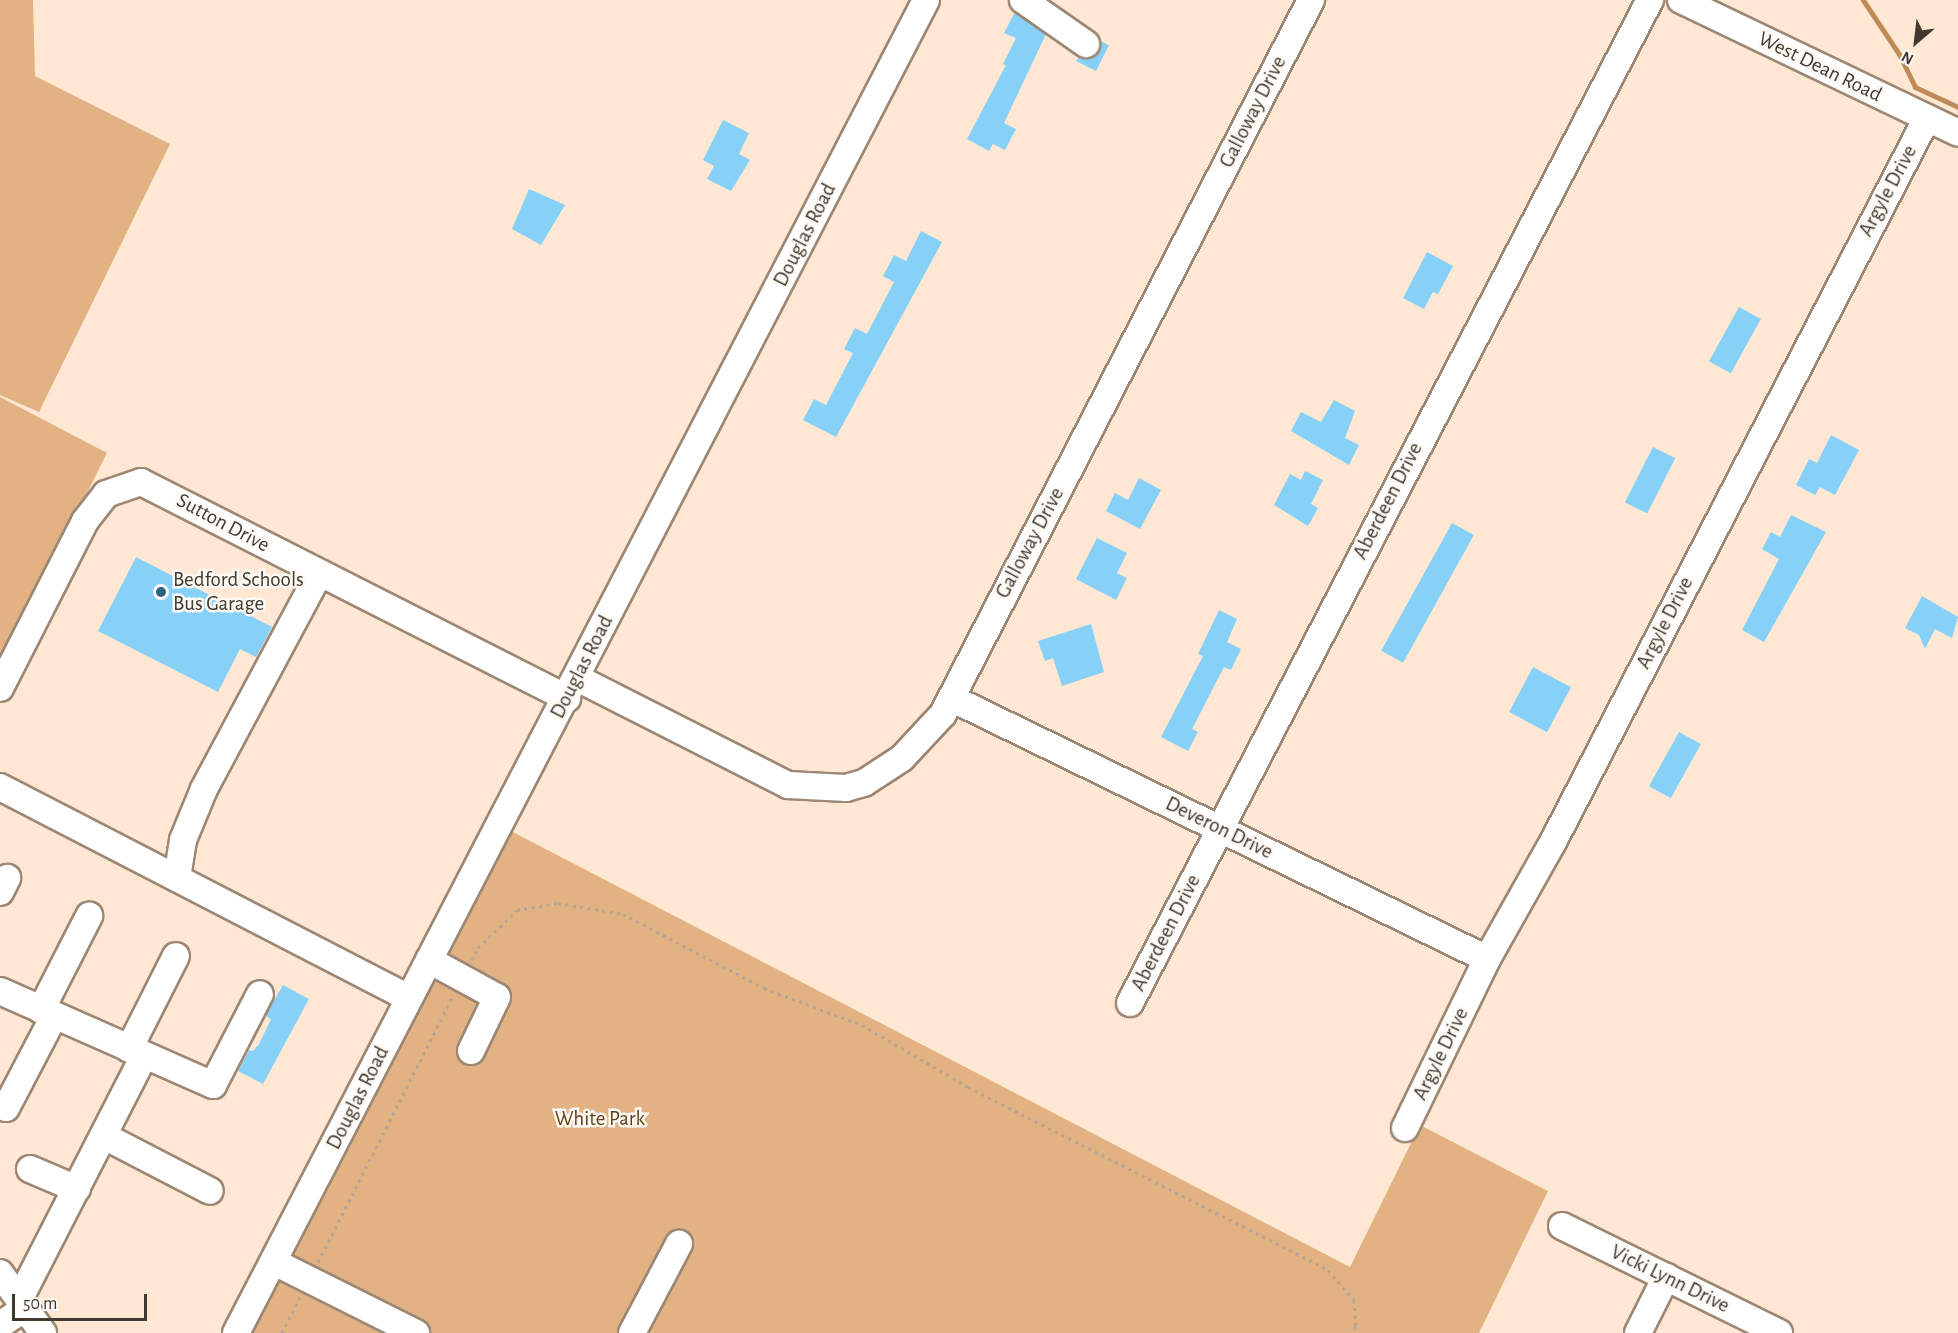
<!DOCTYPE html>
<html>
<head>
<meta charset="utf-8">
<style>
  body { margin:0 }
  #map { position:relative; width:1958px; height:1333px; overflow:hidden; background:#fee8d3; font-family:"Alegreya Sans",sans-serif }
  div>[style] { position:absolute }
  .green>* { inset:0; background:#e2b283 }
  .stream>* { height:5px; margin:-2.5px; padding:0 2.5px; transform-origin:2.5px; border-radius:2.5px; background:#bf8c59 }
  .building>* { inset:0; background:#87d0f8; transform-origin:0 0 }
  .path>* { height:3px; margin-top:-1.5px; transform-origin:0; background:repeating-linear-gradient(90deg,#b6a595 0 3px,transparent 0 7.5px) }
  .roads { filter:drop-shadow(2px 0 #9c8774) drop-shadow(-2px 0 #9c8774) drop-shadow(0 2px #9c8774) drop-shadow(0 -2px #9c8774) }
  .minor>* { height:26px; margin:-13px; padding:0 13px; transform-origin:13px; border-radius:13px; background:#fff }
  .dots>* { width:16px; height:16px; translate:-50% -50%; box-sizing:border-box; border:3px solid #fdf9f4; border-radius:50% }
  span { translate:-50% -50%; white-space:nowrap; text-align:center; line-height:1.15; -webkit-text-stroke:5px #fdf9f4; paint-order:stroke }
  .street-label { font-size:21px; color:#413930 }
  .poi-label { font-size:21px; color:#413930 }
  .left { translate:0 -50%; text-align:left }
  .park-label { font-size:21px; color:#66421b }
  .north { position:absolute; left:1886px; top:12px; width:60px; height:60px; -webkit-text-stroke:4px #fdf9f4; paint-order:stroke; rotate:208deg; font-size:16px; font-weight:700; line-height:24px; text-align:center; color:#413930 }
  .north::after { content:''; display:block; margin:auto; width:21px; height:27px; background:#413930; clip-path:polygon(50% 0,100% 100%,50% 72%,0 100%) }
  .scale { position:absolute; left:12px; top:1294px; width:135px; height:27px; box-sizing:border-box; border:3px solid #413930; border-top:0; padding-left:8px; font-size:18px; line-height:21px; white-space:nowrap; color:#413930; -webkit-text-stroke:4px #fdf9f4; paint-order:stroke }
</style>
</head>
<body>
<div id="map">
  <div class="green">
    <i style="clip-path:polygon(0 0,33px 0,35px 76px,170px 144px,39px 412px,0 395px)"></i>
    <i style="clip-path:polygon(0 397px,107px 453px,0 667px)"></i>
    <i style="clip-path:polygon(509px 830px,1350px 1267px,1420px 1125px,1548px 1191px,1479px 1333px,247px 1333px)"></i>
  </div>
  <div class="stream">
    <i style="left:1863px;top:0;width:65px;rotate:56.3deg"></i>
    <i style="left:1899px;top:54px;width:37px;rotate:64deg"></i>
    <i style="left:1915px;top:87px;width:47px;rotate:24.9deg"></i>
  </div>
  <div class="building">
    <i style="clip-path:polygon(1015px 12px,1046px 34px,1004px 123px,1016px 129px,1005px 150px,993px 144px,989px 151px,967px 139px,1006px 65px,1003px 64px,1016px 38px,1004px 33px)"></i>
    <i style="clip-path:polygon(1100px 41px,1109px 45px,1096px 71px,1076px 61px,1079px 57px,1092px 58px,1098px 53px)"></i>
    <i style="clip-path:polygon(723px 120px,749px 133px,739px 154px,750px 160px,731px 191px,707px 179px,714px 166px,703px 160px)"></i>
    <i style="clip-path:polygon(529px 189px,565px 205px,541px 245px,512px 229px)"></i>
    <i style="clip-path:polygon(921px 231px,942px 242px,836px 437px,803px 420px,814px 399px,826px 405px,853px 353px,844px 349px,855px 328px,867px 334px,894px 282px,883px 276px,894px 255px,906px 261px)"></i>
    <i style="clip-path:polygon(1427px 252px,1453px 266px,1438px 294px,1433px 292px,1424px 309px,1403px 298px)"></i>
    <i style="left:1739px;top:307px;width:25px;height:62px;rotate:29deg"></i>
    <i style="clip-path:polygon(1334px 400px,1355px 411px,1345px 438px,1359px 445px,1349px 465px,1291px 431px,1301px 412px,1321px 422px)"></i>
    <i style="clip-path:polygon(1831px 435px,1859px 450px,1835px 495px,1820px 487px,1815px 495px,1796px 485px,1809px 459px,1817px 463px)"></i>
    <i style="left:1653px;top:447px;width:25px;height:62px;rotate:27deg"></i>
    <i style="clip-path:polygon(1305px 471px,1323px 480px,1311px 504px,1318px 508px,1308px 526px,1274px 505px,1290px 474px,1301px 480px)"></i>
    <i style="clip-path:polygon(1139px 478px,1161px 490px,1140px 529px,1106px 511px,1115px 493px,1128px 500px)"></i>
    <i style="clip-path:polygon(1791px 515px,1826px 532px,1764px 642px,1742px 630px,1779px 559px,1762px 549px,1771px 532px,1780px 537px)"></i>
    <i style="left:1452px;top:523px;width:25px;height:146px;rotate:29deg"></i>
    <i style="clip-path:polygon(1097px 538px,1127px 553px,1117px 573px,1127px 578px,1116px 600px,1076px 579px)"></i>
    <i style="clip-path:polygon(136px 557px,272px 627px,256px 657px,240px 649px,218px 692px,98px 631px)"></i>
    <i style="clip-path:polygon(1922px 596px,1958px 617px,1952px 638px,1935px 629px,1925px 649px,1919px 635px,1905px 628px)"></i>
    <i style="clip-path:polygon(1219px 610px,1237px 619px,1227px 642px,1241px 649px,1231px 670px,1224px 667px,1192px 729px,1198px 732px,1188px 751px,1161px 737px,1203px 656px,1198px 654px)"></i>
    <i style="clip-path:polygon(1091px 624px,1104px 672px,1062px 686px,1053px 658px,1045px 661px,1038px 641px)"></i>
    <i style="left:1533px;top:667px;width:43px;height:51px;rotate:28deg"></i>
    <i style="left:1679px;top:732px;width:25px;height:62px;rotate:29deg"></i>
    <i style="clip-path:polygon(283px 985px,309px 999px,263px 1084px,238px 1071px,249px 1050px,253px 1051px,259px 1044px,271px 1019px,266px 1016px,269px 1009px)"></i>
  </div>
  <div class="path">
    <i style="left:472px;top:960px;width:13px;rotate:-63deg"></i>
    <i style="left:478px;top:948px;width:54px;rotate:-44.3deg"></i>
    <i style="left:517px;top:910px;width:42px;rotate:-9.7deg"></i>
    <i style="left:558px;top:903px;width:66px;rotate:9.6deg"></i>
    <i style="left:623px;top:914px;width:159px;rotate:27.7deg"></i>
    <i style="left:764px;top:988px;width:105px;rotate:20.7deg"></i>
    <i style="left:862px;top:1025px;width:123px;rotate:30.3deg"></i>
    <i style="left:968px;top:1087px;width:404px;rotate:26.9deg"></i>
    <i style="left:1328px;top:1270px;width:40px;rotate:49deg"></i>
    <i style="left:1354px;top:1300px;width:26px;rotate:86deg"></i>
    <i style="left:1356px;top:1326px;width:8px;rotate:120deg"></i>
    <i style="left:318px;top:1262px;width:296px;rotate:-63.1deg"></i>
    <i style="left:282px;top:1333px;width:40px;rotate:-63.4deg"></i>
  </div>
  <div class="roads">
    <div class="minor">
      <i style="left:1023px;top:0;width:77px;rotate:34.9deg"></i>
      <i style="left:1681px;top:0;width:307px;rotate:25.6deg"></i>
      <i style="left:577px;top:678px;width:237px;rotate:26.9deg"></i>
      <i style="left:788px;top:785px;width:58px;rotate:3deg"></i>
      <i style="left:846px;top:788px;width:19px;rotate:-16deg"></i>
      <i style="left:864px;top:783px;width:45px;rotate:-33.3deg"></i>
      <i style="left:902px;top:758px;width:60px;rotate:-47deg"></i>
      <i style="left:943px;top:714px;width:803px;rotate:-62.73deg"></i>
      <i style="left:0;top:688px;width:187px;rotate:-63deg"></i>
      <i style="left:85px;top:521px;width:34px;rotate:-52deg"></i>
      <i style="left:106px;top:494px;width:37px;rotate:-19deg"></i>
      <i style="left:141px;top:482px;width:478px;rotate:26.9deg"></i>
      <i style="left:951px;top:698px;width:596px;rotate:25.96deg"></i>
      <i style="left:0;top:787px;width:460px;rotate:27.3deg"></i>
      <i style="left:177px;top:878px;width:38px;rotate:-81deg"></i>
      <i style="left:183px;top:840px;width:55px;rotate:-67.6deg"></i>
      <i style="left:204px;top:789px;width:244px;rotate:-61.9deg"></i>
      <i style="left:0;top:892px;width:16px;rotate:-63deg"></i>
      <i style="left:429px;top:960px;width:77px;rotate:28.6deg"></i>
      <i style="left:497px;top:997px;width:60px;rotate:115.7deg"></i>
      <i style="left:0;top:991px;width:233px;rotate:23.8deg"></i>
      <i style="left:213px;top:1085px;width:102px;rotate:-62.7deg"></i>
      <i style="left:1130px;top:1003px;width:1130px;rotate:-62.6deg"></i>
      <i style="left:41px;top:1010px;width:106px;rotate:-62.9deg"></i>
      <i style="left:129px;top:1049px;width:104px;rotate:-63.2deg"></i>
      <i style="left:6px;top:1108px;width:104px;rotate:-62.4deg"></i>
      <i style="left:1405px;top:1128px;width:188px;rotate:-64.1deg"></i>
      <i style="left:1487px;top:959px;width:134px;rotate:-60.6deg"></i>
      <i style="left:1553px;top:842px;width:815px;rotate:-62.68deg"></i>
      <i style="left:104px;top:1136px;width:119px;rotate:27.4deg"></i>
      <i style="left:30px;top:1169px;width:51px;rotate:23.1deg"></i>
      <i style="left:1562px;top:1226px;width:242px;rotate:26.2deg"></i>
      <i style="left:274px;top:1262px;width:159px;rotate:26.6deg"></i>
      <i style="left:0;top:1273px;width:74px;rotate:54.4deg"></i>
      <i style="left:19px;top:1300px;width:274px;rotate:-62.9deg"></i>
      <i style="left:0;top:1325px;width:29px;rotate:-34deg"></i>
      <i style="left:236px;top:1333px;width:1501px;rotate:-62.63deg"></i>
      <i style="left:632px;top:1333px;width:101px;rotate:-62.2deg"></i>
      <i style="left:1638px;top:1333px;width:63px;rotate:-63.4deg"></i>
    </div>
  </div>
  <div class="dots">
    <i style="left:161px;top:592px;background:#2b627d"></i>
  </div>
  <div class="street-label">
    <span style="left:1820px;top:67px;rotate:26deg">West Dean Road</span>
    <span style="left:1253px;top:112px;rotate:-63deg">Galloway Drive</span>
    <span style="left:1888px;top:191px;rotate:-62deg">Argyle Drive</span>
    <span style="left:805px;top:235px;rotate:-63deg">Douglas Road</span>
    <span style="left:1388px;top:501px;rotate:-63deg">Aberdeen Drive</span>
    <span style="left:223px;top:523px;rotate:28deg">Sutton Drive</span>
    <span style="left:1030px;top:543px;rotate:-62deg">Galloway Drive</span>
    <span style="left:1665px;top:623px;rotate:-63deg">Argyle Drive</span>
    <span style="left:582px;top:667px;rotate:-63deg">Douglas Road</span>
    <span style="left:1219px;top:828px;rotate:26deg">Deveron Drive</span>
    <span style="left:1166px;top:933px;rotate:-63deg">Aberdeen Drive</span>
    <span style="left:1441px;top:1054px;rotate:-64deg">Argyle Drive</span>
    <span style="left:358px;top:1098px;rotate:-63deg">Douglas Road</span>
    <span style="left:1670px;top:1279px;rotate:26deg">Vicki Lynn Drive</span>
  </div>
  <div class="poi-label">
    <span class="left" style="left:173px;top:592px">Bedford Schools<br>Bus Garage</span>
  </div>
  <div class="park-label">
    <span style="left:600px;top:1119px">White Park</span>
  </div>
  <div class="north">N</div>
  <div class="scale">50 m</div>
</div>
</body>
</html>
